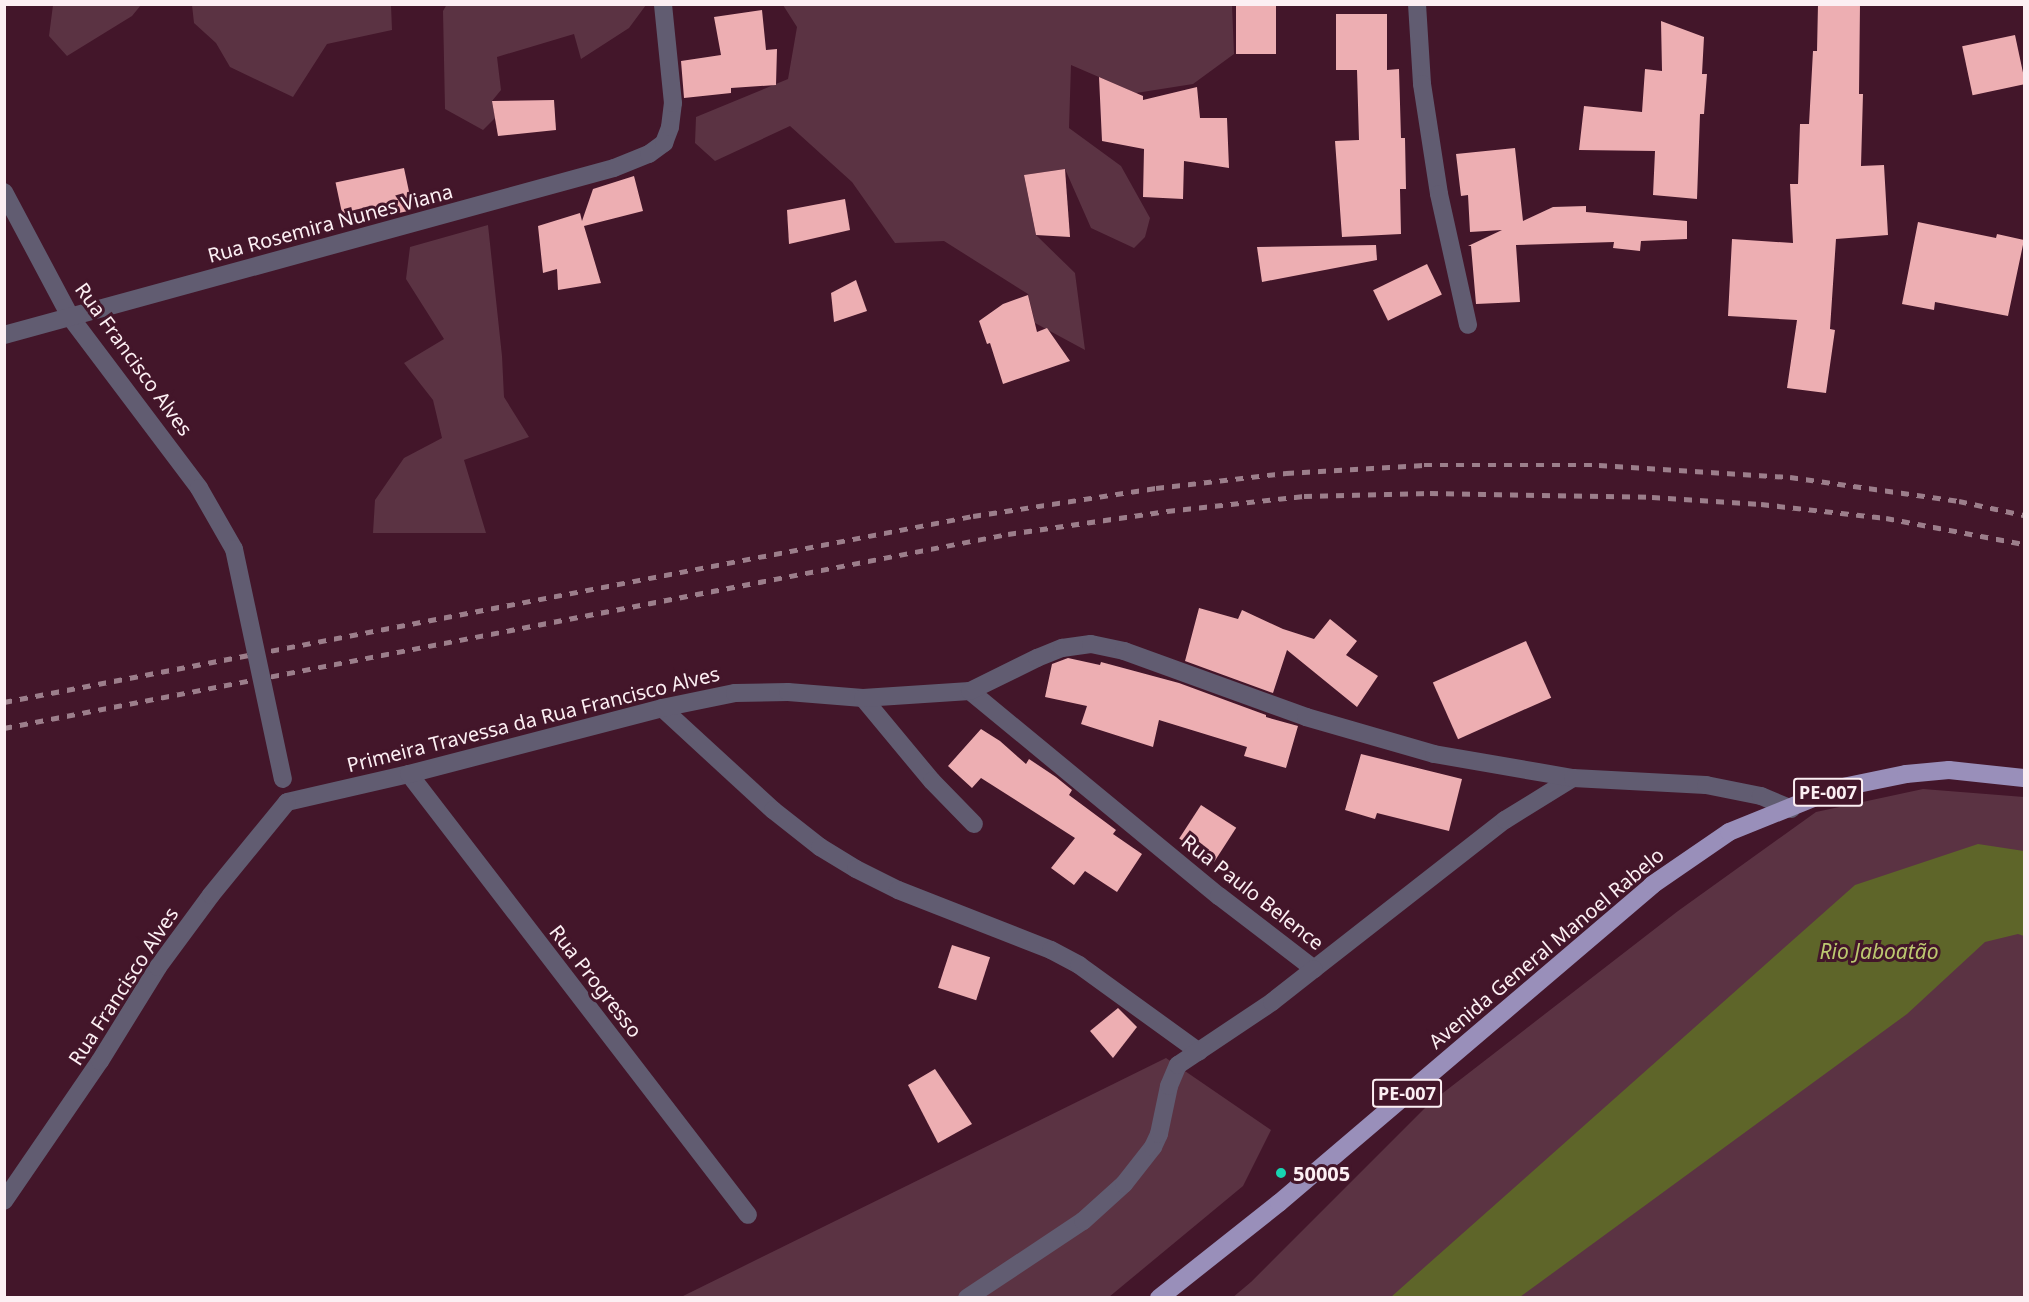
<!DOCTYPE html>
<html>
<head>
<meta charset="utf-8">
<style>
  body { margin:0 }
  #map { position:relative; width:2029px; height:1302px; overflow:hidden; background:#43162a; font-family:"Noto Sans",sans-serif }
  div>[style] { position:absolute }
  .green>* { inset:0; background:#5b3343 }
  .water>* { inset:0; background:#5e6529 }
  .building>* { inset:0; background:#edaeb2; transform-origin:0 0 }
  .minor>* { height:18px; margin:-9px; padding:0 9px; transform-origin:9px; border-radius:9px; background:#615c71 }
  .major>* { height:18px; margin:-9px; padding:0 9px; transform-origin:9px; border-radius:9px; background:#998fba }
  .rail>* { height:4.5px; margin-top:-2.25px; transform-origin:0; background:repeating-linear-gradient(90deg,#9c7e8b 0 8px,transparent 0 16px) }
  .minor-bridge>* { height:18px; margin:-9px; padding:0 9px; transform-origin:9px; border-radius:9px; background:#615c71 }
  .dots>* { width:16px; height:16px; translate:-50% -50%; box-sizing:border-box; border:3px solid #43162a; border-radius:50% }
  span { translate:-50% -50%; white-space:nowrap; text-align:center; line-height:1.15; -webkit-text-stroke:6px #43162a; paint-order:stroke }
  .shield-label span { padding:2px 4px; background:#43162a; border:2px solid; border-radius:4px; -webkit-text-stroke-width:0 }
  .shield-label { font-size:18px; color:#fceff3; font-weight:700 }
  .street-label { font-size:20px; color:#fceff3 }
  .poi-label { font-size:20px; color:#fceff3; font-weight:700 }
  .left { translate:0 -50%; text-align:left }
  .water-label { font-size:21px; color:#bcc870; font-style:italic }
  .frame { position:absolute; inset:0; border:6px solid #fceff3; pointer-events:none }
</style>
</head>
<body>
<div id="map">
  <div class="green">
    <i style="clip-path:polygon(447px 4px,646px 4px,646px 5px,629px 28px,581px 59px,574px 34px,497px 57px,501px 90px,492px 101px,495px 118px,483px 130px,445px 109px,443px 11px)"></i>
    <i style="clip-path:polygon(53px 5px,53px 4px,141px 5px,132px 16px,67px 56px,49px 36px)"></i>
    <i style="clip-path:polygon(192px 5px,391px 5px,392px 30px,327px 44px,293px 97px,230px 67px,216px 43px,194px 23px)"></i>
    <i style="clip-path:polygon(783px 5px,1232px 5px,1234px 54px,1193px 84px,1136px 93px,1071px 65px,1069px 128px,1121px 166px,1150px 218px,1145px 237px,1134px 248px,1091px 228px,1065px 169px,1024px 175px,1036px 235px,1075px 273px,1085px 350px,1035px 323px,1028px 294px,944px 241px,895px 243px,852px 182px,790px 126px,715px 161px,695px 143px,696px 117px,788px 79px,797px 27px)"></i>
    <i style="clip-path:polygon(488px 225px,502px 356px,504px 397px,529px 437px,464px 460px,486px 533px,373px 533px,375px 500px,404px 458px,442px 438px,433px 400px,404px 363px,444px 339px,406px 279px,410px 247px)"></i>
    <i style="clip-path:polygon(1923px 789px,2024px 797px,2024px 1297px,1232px 1298px,1251px 1282px,1430px 1103px,1678px 911px,1816px 812px)"></i>
    <i style="clip-path:polygon(1166px 1058px,1271px 1130px,1243px 1186px,1109px 1297px,679px 1298px)"></i>
  </div>
  <div class="water">
    <i style="clip-path:polygon(1978px 844px,2024px 851px,2024px 936px,2018px 934px,1985px 942px,1907px 1014px,1520px 1297px,1391px 1297px,1855px 885px)"></i>
  </div>
  <div class="building">
    <i style="left:1236px;top:4px;width:40px;height:50px"></i>
    <i style="clip-path:polygon(1818px 4px,1860px 4px,1859px 94px,1863px 94px,1861px 166px,1884px 165px,1888px 235px,1836px 239px,1830px 329px,1835px 330px,1826px 393px,1787px 388px,1797px 320px,1728px 316px,1732px 239px,1793px 243px,1790px 184px,1798px 184px,1800px 124px,1809px 124px,1813px 51px,1817px 51px)"></i>
    <i style="clip-path:polygon(762px 10px,766px 50px,777px 49px,776px 85px,731px 88px,731px 93px,684px 98px,681px 61px,721px 55px,714px 17px)"></i>
    <i style="clip-path:polygon(1336px 14px,1387px 14px,1387px 70px,1399px 69px,1401px 138px,1405px 138px,1406px 189px,1400px 189px,1401px 234px,1342px 237px,1335px 141px,1359px 140px,1357px 70px,1336px 70px)"></i>
    <i style="clip-path:polygon(1661px 21px,1704px 37px,1702px 74px,1707px 74px,1704px 114px,1700px 114px,1697px 199px,1653px 195px,1655px 151px,1579px 150px,1584px 106px,1642px 112px,1645px 69px,1662px 71px)"></i>
    <i style="left:2015px;top:35px;width:50px;height:54px;rotate:78deg"></i>
    <i style="clip-path:polygon(1099px 77px,1143px 96px,1143px 100px,1197px 87px,1200px 118px,1227px 118px,1229px 168px,1184px 161px,1183px 199px,1143px 197px,1144px 149px,1102px 141px)"></i>
    <i style="clip-path:polygon(554px 100px,556px 130px,498px 136px,492px 101px)"></i>
    <i style="clip-path:polygon(1515px 148px,1523px 221px,1553px 207px,1586px 206px,1586px 212px,1687px 221px,1687px 239px,1641px 241px,1640px 251px,1613px 248px,1614px 242px,1516px 245px,1520px 302px,1476px 304px,1471px 246px,1468px 246px,1502px 230px,1470px 232px,1468px 195px,1461px 196px,1456px 154px)"></i>
    <i style="left:404px;top:168px;width:43px;height:70px;rotate:78deg"></i>
    <i style="clip-path:polygon(1065px 169px,1070px 237px,1036px 235px,1024px 175px)"></i>
    <i style="clip-path:polygon(634px 176px,643px 211px,584px 226px,601px 283px,558px 290px,557px 269px,543px 273px,538px 226px,580px 213px,582px 221px,593px 189px)"></i>
    <i style="clip-path:polygon(845px 199px,850px 230px,789px 244px,787px 210px)"></i>
    <i style="clip-path:polygon(1918px 222px,1996px 238px,1997px 234px,2024px 240px,2008px 316px,1935px 302px,1934px 310px,1902px 304px)"></i>
    <i style="clip-path:polygon(1376px 245px,1377px 260px,1262px 282px,1257px 247px)"></i>
    <i style="left:1427px;top:264px;width:34px;height:60px;rotate:64deg"></i>
    <i style="clip-path:polygon(856px 280px,867px 311px,834px 322px,831px 293px)"></i>
    <i style="clip-path:polygon(1028px 295px,1037px 332px,1047px 328px,1070px 361px,1003px 384px,990px 343px,987px 344px,979px 321px,1003px 304px)"></i>
    <i style="clip-path:polygon(1199px 608px,1238px 619px,1242px 610px,1283px 629px,1314px 639px,1330px 619px,1357px 641px,1346px 655px,1378px 676px,1357px 707px,1287px 650px,1273px 693px,1185px 661px)"></i>
    <i style="left:1526px;top:641px;width:62px;height:102px;rotate:66deg"></i>
    <i style="clip-path:polygon(1068px 658px,1100px 665px,1101px 662px,1179px 683px,1266px 715px,1266px 717px,1298px 726px,1286px 768px,1244px 756px,1247px 747px,1159px 720px,1153px 747px,1081px 724px,1087px 706px,1045px 697px,1052px 664px)"></i>
    <i style="clip-path:polygon(981px 729px,1000px 741px,1026px 764px,1029px 759px,1056px 777px,1072px 790px,1069px 795px,1116px 830px,1113px 834px,1142px 854px,1117px 892px,1085px 871px,1074px 885px,1051px 868px,1075px 838px,981px 778px,972px 788px,948px 766px)"></i>
    <i style="clip-path:polygon(1361px 754px,1462px 779px,1449px 831px,1377px 813px,1375px 819px,1345px 810px)"></i>
    <i style="left:1201px;top:805px;width:42px;height:40px;rotate:33deg"></i>
    <i style="left:952px;top:945px;width:40px;height:45px;rotate:18deg"></i>
    <i style="clip-path:polygon(1118px 1008px,1137px 1027px,1113px 1058px,1090px 1031px)"></i>
    <i style="clip-path:polygon(935px 1069px,972px 1124px,938px 1143px,908px 1085px)"></i>
  </div>
  <div class="minor">
    <i style="left:1417px;top:4px;width:80px;rotate:86.4deg"></i>
    <i style="left:1422px;top:84px;width:111px;rotate:81.2deg"></i>
    <i style="left:1439px;top:194px;width:134px;rotate:77.5deg"></i>
    <i style="left:4px;top:192px;width:143px;rotate:62deg"></i>
    <i style="left:71px;top:318px;width:213px;rotate:53deg"></i>
    <i style="left:199px;top:488px;width:70px;rotate:60.2deg"></i>
    <i style="left:4px;top:335px;width:632px;rotate:-15.31deg"></i>
    <i style="left:614px;top:168px;width:38px;rotate:-22deg"></i>
    <i style="left:649px;top:154px;width:19px;rotate:-36deg"></i>
    <i style="left:664px;top:143px;width:17px;rotate:-69deg"></i>
    <i style="left:670px;top:127px;width:24px;rotate:-83deg"></i>
    <i style="left:673px;top:103px;width:100px;rotate:-95.8deg"></i>
    <i style="left:970px;top:691px;width:323px;rotate:39.5deg"></i>
    <i style="left:1219px;top:896px;width:120px;rotate:37.5deg"></i>
    <i style="left:1314px;top:969px;width:242px;rotate:-38deg"></i>
    <i style="left:1505px;top:820px;width:80px;rotate:-31.7deg"></i>
    <i style="left:863px;top:698px;width:108px;rotate:50.3deg"></i>
    <i style="left:932px;top:781px;width:60px;rotate:45.7deg"></i>
    <i style="left:662px;top:708px;width:151px;rotate:42.6deg"></i>
    <i style="left:773px;top:810px;width:60px;rotate:38.2deg"></i>
    <i style="left:820px;top:847px;width:42px;rotate:31.4deg"></i>
    <i style="left:856px;top:869px;width:47px;rotate:26.6deg"></i>
    <i style="left:898px;top:890px;width:164px;rotate:21.4deg"></i>
    <i style="left:1051px;top:950px;width:32px;rotate:28deg"></i>
    <i style="left:1079px;top:965px;width:148px;rotate:35.9deg"></i>
    <i style="left:409px;top:774px;width:556px;rotate:52.45deg"></i>
    <i style="left:287px;top:802px;width:125px;rotate:-12.9deg"></i>
    <i style="left:409px;top:774px;width:261px;rotate:-14.6deg"></i>
    <i style="left:662px;top:708px;width:75px;rotate:-11.6deg"></i>
    <i style="left:735px;top:693px;width:53px;rotate:-1.1deg"></i>
    <i style="left:788px;top:692px;width:75px;rotate:4.6deg"></i>
    <i style="left:863px;top:698px;width:107px;rotate:-3.7deg"></i>
    <i style="left:970px;top:691px;width:75px;rotate:-26.2deg"></i>
    <i style="left:1037px;top:658px;width:27px;rotate:-22deg"></i>
    <i style="left:1062px;top:648px;width:29px;rotate:-8deg"></i>
    <i style="left:1091px;top:644px;width:34px;rotate:12deg"></i>
    <i style="left:1124px;top:651px;width:194px;rotate:19.9deg"></i>
    <i style="left:1306px;top:717px;width:133px;rotate:16.1deg"></i>
    <i style="left:1434px;top:754px;width:141px;rotate:9.8deg"></i>
    <i style="left:1573px;top:778px;width:133px;rotate:3deg"></i>
    <i style="left:1706px;top:785px;width:56px;rotate:11.3deg"></i>
    <i style="left:1761px;top:796px;width:33px;rotate:23deg"></i>
    <i style="left:4px;top:1201px;width:170px;rotate:-55.6deg"></i>
    <i style="left:100px;top:1061px;width:110px;rotate:-58.3deg"></i>
    <i style="left:158px;top:967px;width:89px;rotate:-53.6deg"></i>
    <i style="left:211px;top:895px;width:120px;rotate:-50.7deg"></i>
    <i style="left:967px;top:1298px;width:139px;rotate:-33.6deg"></i>
    <i style="left:1083px;top:1221px;width:55px;rotate:-42.1deg"></i>
    <i style="left:1124px;top:1184px;width:47px;rotate:-51.9deg"></i>
    <i style="left:1153px;top:1147px;width:14px;rotate:-65deg"></i>
    <i style="left:1159px;top:1134px;width:49px;rotate:-78.2deg"></i>
    <i style="left:1169px;top:1086px;width:23px;rotate:-67deg"></i>
    <i style="left:1178px;top:1065px;width:113px;rotate:-33.8deg"></i>
    <i style="left:1272px;top:1002px;width:53px;rotate:-38.2deg"></i>
  </div>
  <div class="major">
    <i style="left:1159px;top:1298px;width:153px;rotate:-38.4deg"></i>
    <i style="left:1279px;top:1203px;width:490px;rotate:-40.4deg"></i>
    <i style="left:1652px;top:885px;width:93px;rotate:-34.5deg"></i>
    <i style="left:1729px;top:832px;width:118px;rotate:-22deg"></i>
    <i style="left:1838px;top:788px;width:69px;rotate:-11.6deg"></i>
    <i style="left:1906px;top:774px;width:43px;rotate:-5.3deg"></i>
    <i style="left:1949px;top:770px;width:75px;rotate:6.1deg"></i>
  </div>
  <div class="rail">
    <i style="left:4px;top:702px;width:987px;rotate:-10.87deg"></i>
    <i style="left:973px;top:516px;width:185px;rotate:-8.7deg"></i>
    <i style="left:1156px;top:488px;width:131px;rotate:-6.6deg"></i>
    <i style="left:1286px;top:473px;width:138px;rotate:-3.3deg"></i>
    <i style="left:1424px;top:465px;width:175px"></i>
    <i style="left:1599px;top:465px;width:191px;rotate:3.6deg"></i>
    <i style="left:1790px;top:477px;width:171px;rotate:8.1deg"></i>
    <i style="left:1959px;top:501px;width:66px;rotate:12.2deg"></i>
    <i style="left:4px;top:728px;width:1023px;rotate:-10.94deg"></i>
    <i style="left:1008px;top:534px;width:161px;rotate:-8.2deg"></i>
    <i style="left:1167px;top:511px;width:138px;rotate:-6.2deg"></i>
    <i style="left:1304px;top:496px;width:126px;rotate:-1.4deg"></i>
    <i style="left:1430px;top:493px;width:222px;rotate:1deg"></i>
    <i style="left:1652px;top:497px;width:109px;rotate:3.7deg"></i>
    <i style="left:1761px;top:504px;width:126px;rotate:6.4deg"></i>
    <i style="left:1886px;top:518px;width:140px;rotate:10.7deg"></i>
  </div>
  <div class="minor-bridge">
    <i style="left:234px;top:549px;width:235px;rotate:78deg"></i>
  </div>
  <div class="dots">
    <i style="left:1281px;top:1173px;background:#17d5b2"></i>
  </div>
  <div class="shield-label">
    <span style="left:1828px;top:792px">PE-007</span>
    <span style="left:1407px;top:1093px">PE-007</span>
  </div>
  <div class="street-label">
    <span style="left:330px;top:223px;rotate:-15deg">Rua Rosemira Nunes Viana</span>
    <span style="left:134px;top:359px;rotate:54deg">Rua Francisco Alves</span>
    <span style="left:533px;top:719px;rotate:-14deg">Primeira Travessa da Rua Francisco Alves</span>
    <span style="left:1253px;top:892px;rotate:38deg">Rua Paulo Belence</span>
    <span style="left:1546px;top:948px;rotate:-40deg">Avenida General Manoel Rabelo</span>
    <span style="left:596px;top:981px;rotate:52deg">Rua Progresso</span>
    <span style="left:123px;top:986px;rotate:-57deg">Rua Francisco Alves</span>
  </div>
  <div class="poi-label">
    <span class="left" style="left:1293px;top:1173px">50005</span>
  </div>
  <div class="water-label">
    <span style="left:1879px;top:951px">Rio Jaboatão</span>
  </div>
  <div class="frame"></div>
</div>
</body>
</html>
